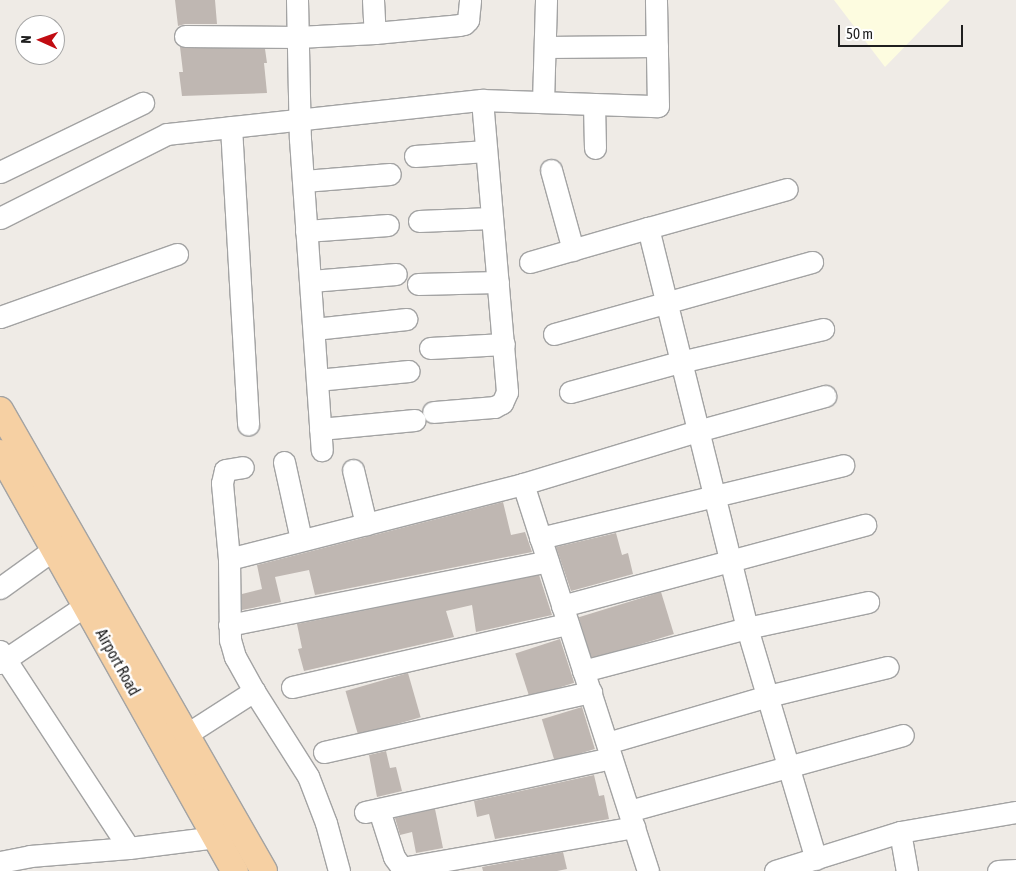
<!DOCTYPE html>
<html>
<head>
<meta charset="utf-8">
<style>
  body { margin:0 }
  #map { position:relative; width:1016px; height:871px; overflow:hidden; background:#efebe6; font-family:"Asap Condensed",sans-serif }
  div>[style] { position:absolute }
  .education>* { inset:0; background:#fdfce0 }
  .building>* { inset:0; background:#bfb7b2; transform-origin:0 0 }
  .roads { filter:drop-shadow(1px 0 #a3a3a3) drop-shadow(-1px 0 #a3a3a3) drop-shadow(0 1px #a3a3a3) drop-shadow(0 -1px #a3a3a3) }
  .minor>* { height:21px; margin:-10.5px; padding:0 10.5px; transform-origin:10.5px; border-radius:10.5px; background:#fff }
  .major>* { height:26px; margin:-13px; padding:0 13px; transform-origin:13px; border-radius:13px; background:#f6d0a3 }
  span { translate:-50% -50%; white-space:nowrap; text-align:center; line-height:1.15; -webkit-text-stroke:5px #fff; paint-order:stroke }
  .street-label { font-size:16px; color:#1f1f1f }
  .north { position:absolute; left:15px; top:15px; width:50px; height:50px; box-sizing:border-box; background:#fff; border:1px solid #a5a5a5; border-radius:50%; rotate:272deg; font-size:14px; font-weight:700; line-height:20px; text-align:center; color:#1f1f1f }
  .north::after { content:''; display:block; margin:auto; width:18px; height:22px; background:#c10c12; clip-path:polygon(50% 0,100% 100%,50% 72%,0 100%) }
  .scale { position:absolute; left:838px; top:25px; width:125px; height:22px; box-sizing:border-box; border:2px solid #1f1f1f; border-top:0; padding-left:6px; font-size:15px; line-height:18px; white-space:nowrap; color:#1f1f1f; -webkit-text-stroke:4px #fff; paint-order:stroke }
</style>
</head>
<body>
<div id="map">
  <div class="education">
    <i style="clip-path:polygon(834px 0,950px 0,885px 67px)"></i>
  </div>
  <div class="building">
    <i style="clip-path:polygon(175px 0,215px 0,217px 24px,185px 24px,178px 26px)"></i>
    <i style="clip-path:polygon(180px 47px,265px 49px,267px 63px,264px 63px,267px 93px,182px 96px,179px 72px,183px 72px)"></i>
    <i style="clip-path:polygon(503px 502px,511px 535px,525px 532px,532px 552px,315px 595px,309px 570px,275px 577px,281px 602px,242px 610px,242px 594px,262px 589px,257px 565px)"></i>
    <i style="clip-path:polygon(616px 533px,622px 555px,628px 553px,633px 574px,571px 591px,556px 547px)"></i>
    <i style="clip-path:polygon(539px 575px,552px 615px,476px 632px,472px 605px,446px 611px,454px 637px,304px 671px,298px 649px,302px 648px,297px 624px)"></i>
    <i style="left:661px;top:592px;width:44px;height:86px;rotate:73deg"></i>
    <i style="left:560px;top:639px;width:46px;height:47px;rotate:72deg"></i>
    <i style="left:408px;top:673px;width:46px;height:65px;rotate:74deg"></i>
    <i style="left:582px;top:707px;width:44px;height:42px;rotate:73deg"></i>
    <i style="clip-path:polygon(386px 751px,390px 768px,396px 767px,402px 791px,377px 797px,369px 755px)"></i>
    <i style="clip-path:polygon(594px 775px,599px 796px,604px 795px,609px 819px,495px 839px,489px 814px,477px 817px,474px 801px)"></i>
    <i style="clip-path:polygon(435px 809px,443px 848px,416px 853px,412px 832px,400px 835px,395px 818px)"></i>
    <i style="clip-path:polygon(563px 852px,567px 869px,557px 871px,483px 871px,482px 867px)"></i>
  </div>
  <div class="roads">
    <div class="minor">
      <i style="left:297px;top:0;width:139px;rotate:88.8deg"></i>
      <i style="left:300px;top:139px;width:312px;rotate:86deg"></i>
      <i style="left:373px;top:0;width:33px;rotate:87deg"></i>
      <i style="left:185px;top:36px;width:113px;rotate:0.5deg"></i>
      <i style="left:298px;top:37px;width:77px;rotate:-3deg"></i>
      <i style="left:375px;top:33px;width:84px;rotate:-5.4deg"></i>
      <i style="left:459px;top:25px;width:5px;rotate:-11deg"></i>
      <i style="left:464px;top:24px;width:6px;rotate:-45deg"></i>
      <i style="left:468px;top:20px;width:20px;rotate:-84deg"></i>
      <i style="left:545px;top:47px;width:112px;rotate:-0.5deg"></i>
      <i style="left:482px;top:100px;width:176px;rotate:2deg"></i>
      <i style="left:658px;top:106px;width:106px;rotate:-91.1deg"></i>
      <i style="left:543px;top:102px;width:102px;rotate:-88.3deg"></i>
      <i style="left:594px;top:104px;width:44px;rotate:88.7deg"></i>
      <i style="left:231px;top:127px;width:298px;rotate:86.7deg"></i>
      <i style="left:415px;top:156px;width:71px;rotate:-4deg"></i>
      <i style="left:551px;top:170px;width:83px;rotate:74.6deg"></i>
      <i style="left:0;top:172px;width:159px;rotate:-25.8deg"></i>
      <i style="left:304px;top:181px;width:86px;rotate:-4.7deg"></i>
      <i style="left:0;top:218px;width:187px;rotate:-26.7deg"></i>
      <i style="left:167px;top:134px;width:317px;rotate:-6.2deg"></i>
      <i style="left:482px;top:100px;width:293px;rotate:85.1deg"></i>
      <i style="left:507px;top:392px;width:12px;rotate:114deg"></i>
      <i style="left:502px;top:403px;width:9px;rotate:153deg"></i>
      <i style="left:494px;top:407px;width:61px;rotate:175.3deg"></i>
      <i style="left:419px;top:221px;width:72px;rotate:-2.4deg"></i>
      <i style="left:648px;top:228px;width:144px;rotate:-15.7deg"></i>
      <i style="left:306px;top:231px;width:82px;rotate:-4.2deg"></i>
      <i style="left:530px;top:262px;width:123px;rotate:-16.1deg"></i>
      <i style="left:648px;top:228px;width:412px;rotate:76.1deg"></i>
      <i style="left:747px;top:628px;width:241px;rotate:73.4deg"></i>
      <i style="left:311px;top:281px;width:85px;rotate:-4.7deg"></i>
      <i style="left:418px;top:284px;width:80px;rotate:-1.4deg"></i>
      <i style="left:0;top:317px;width:188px;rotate:-19.6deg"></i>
      <i style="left:314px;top:329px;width:93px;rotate:-6.2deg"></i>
      <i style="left:554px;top:334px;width:268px;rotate:-15.6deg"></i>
      <i style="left:430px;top:348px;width:74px;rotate:-3.1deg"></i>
      <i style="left:317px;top:380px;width:92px;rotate:-5.6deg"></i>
      <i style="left:570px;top:392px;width:114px;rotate:-15.3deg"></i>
      <i style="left:680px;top:362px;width:147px;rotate:-13deg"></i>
      <i style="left:320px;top:429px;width:95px;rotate:-5.4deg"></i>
      <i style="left:284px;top:462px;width:79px;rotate:77.6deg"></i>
      <i style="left:353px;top:470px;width:56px;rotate:76.5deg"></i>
      <i style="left:523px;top:484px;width:407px;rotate:72.1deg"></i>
      <i style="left:540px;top:538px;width:312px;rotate:-13.5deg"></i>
      <i style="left:229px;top:559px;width:303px;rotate:-14.3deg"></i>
      <i style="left:523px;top:484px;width:182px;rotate:-16.9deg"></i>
      <i style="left:697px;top:431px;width:133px;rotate:-15.3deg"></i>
      <i style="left:0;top:588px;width:67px;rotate:-35.8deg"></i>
      <i style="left:562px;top:606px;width:314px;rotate:-15deg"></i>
      <i style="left:229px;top:625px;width:325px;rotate:-11.3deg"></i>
      <i style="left:0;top:651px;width:235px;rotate:56.8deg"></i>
      <i style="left:0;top:663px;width:104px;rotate:-34deg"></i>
      <i style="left:583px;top:671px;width:170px;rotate:-14.7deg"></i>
      <i style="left:747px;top:628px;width:124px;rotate:-12.1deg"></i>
      <i style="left:292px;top:687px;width:283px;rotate:-12.9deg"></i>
      <i style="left:254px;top:691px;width:101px;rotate:57.6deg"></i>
      <i style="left:308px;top:776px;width:50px;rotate:69deg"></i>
      <i style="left:326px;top:823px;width:50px;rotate:74.8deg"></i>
      <i style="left:187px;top:734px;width:80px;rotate:-32.7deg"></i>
      <i style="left:254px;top:691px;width:39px;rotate:-119deg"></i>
      <i style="left:235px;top:657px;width:18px;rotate:-106deg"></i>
      <i style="left:230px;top:640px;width:81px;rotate:-90.7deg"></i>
      <i style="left:229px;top:559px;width:76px;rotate:-95.3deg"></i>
      <i style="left:222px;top:483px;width:13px;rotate:-77deg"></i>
      <i style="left:225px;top:470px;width:18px;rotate:-9deg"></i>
      <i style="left:607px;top:743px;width:168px;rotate:-16.3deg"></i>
      <i style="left:768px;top:696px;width:123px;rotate:-13.6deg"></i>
      <i style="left:324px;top:752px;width:274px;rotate:-12.7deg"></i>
      <i style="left:379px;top:810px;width:49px;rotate:72.3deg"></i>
      <i style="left:394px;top:857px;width:14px;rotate:54deg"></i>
      <i style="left:402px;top:868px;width:236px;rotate:-10deg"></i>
      <i style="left:629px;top:811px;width:284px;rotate:-15.5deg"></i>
      <i style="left:365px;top:812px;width:252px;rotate:-12.4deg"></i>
      <i style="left:900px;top:832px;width:40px;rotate:80deg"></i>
      <i style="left:0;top:862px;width:31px;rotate:-11deg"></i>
      <i style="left:30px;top:856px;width:99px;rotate:-4.6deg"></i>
      <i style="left:129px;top:848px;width:88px;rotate:-7.2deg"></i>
      <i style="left:216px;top:837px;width:15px;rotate:-20deg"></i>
      <i style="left:775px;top:871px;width:131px;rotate:-17.3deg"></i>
      <i style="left:900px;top:832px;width:118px;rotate:-9.8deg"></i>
      <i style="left:998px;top:871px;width:18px;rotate:-3deg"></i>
    </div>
    <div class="major">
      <i style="left:0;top:410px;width:531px;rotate:60.2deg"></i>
      <i style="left:0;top:453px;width:480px;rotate:60.7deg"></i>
    </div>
  </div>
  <div class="street-label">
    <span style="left:118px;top:662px;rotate:61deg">Airport Road</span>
  </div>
  <div class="north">N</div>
  <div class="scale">50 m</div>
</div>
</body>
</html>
